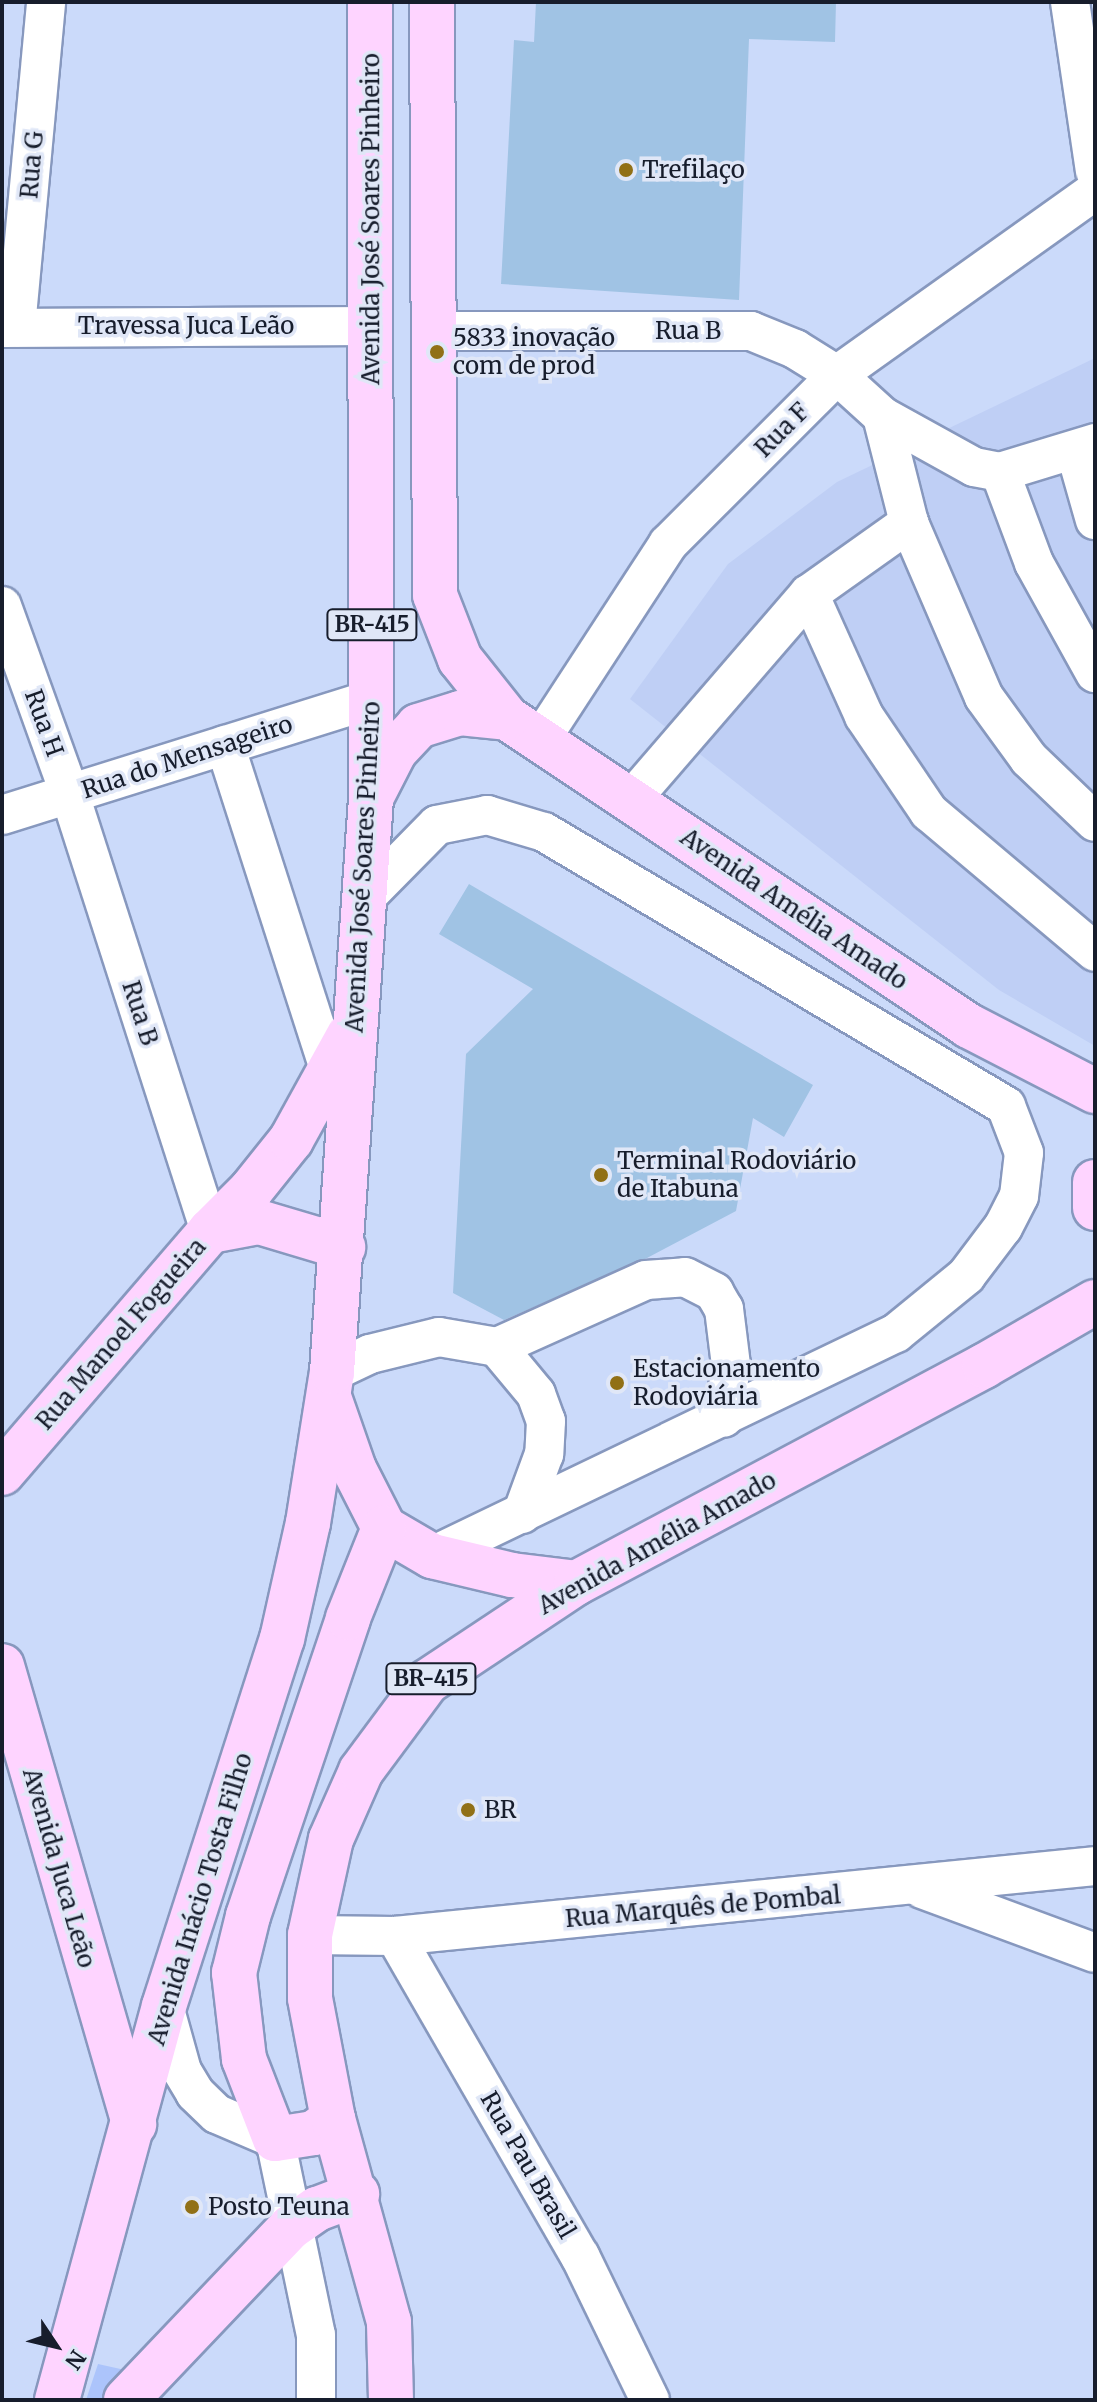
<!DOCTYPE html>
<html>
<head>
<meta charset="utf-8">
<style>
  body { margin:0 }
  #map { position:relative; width:1097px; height:2402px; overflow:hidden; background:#cbdafa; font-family:Merriweather,serif }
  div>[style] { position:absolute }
  .built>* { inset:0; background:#bfcff5 }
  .green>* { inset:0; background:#acc4fb }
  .building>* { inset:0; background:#a0c3e4 }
  .roads { filter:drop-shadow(2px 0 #8798be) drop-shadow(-2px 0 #8798be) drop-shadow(0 2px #8798be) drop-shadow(0 -2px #8798be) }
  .minor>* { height:38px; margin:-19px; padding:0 19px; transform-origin:19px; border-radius:19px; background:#fff }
  .major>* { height:44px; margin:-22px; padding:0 22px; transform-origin:22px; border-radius:22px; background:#fed4ff }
  .dots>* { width:22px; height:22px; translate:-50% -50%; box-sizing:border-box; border:4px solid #e0e7f7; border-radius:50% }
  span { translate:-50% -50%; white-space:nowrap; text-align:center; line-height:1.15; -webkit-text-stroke:7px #e0e7f7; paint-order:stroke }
  .shield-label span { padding:2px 6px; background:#e0e7f7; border:2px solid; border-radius:6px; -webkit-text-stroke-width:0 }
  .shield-label { font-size:22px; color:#171d2c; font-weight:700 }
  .street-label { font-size:24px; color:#171d2c }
  .poi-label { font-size:24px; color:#171d2c }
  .left { translate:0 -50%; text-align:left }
  .frame { position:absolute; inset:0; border:4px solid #171d2c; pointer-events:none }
  .north { position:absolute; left:16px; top:2306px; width:80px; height:80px; -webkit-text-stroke:6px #e0e7f7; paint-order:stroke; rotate:125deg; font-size:22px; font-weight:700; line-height:32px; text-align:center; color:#171d2c }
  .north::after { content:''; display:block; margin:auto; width:28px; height:36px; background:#171d2c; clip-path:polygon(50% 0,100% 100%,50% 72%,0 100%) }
</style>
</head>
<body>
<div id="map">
  <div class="built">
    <i style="clip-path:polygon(1095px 358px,1095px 1046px,999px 990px,630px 699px,728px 564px,837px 482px)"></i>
  </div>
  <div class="green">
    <i style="clip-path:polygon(98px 2364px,134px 2372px,114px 2400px,86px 2400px)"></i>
  </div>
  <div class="building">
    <i style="clip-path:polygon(536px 2px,836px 2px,835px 42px,749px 39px,739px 300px,501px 284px,514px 40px,534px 42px)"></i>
    <i style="clip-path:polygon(469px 884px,813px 1085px,784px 1137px,753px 1118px,736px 1211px,647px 1258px,504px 1320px,453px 1293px,466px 1054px,533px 989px,439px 934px)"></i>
  </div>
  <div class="roads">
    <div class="minor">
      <i style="left:1070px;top:2px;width:171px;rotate:81.6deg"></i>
      <i style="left:16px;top:327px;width:326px;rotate:-84.7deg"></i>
      <i style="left:2px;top:328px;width:369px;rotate:-0.3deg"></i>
      <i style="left:432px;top:331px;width:319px"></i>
      <i style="left:751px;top:331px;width:48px;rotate:22.2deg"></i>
      <i style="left:795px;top:349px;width:49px;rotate:31.8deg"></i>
      <i style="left:837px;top:375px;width:61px;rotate:42.3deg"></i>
      <i style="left:882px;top:416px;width:105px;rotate:29deg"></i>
      <i style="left:974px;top:467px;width:26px;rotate:11deg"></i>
      <i style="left:1000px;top:472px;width:99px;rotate:-17deg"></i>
      <i style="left:882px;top:416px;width:110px;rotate:75.8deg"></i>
      <i style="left:909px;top:523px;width:189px;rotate:66.7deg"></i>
      <i style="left:984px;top:697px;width:77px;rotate:54deg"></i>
      <i style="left:1029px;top:759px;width:91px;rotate:43.7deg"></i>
      <i style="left:1075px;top:450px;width:73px;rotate:74.1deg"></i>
      <i style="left:1000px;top:472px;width:97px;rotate:69.5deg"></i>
      <i style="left:1034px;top:563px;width:126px;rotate:61deg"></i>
      <i style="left:809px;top:594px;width:134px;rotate:65.7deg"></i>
      <i style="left:864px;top:716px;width:116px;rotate:55.9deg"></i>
      <i style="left:929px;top:812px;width:217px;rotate:40.1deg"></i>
      <i style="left:2px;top:606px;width:201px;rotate:70.2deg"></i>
      <i style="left:70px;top:795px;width:458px;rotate:72.2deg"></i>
      <i style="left:541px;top:739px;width:233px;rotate:-56.9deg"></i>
      <i style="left:668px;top:544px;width:239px;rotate:-45deg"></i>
      <i style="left:837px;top:375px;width:317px;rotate:-35.5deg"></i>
      <i style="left:225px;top:745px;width:340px;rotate:72.2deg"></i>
      <i style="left:631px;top:800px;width:272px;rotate:-49.2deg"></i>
      <i style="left:809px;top:594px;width:123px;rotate:-35.4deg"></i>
      <i style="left:2px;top:815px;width:388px;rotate:-17.4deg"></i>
      <i style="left:364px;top:899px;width:104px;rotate:-45.4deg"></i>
      <i style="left:437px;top:825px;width:51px;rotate:-11.3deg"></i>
      <i style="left:487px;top:815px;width:59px;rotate:16.6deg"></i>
      <i style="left:544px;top:832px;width:537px;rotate:30.67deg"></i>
      <i style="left:1006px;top:1106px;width:50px;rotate:69deg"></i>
      <i style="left:1024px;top:1153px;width:43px;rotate:96.6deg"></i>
      <i style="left:1019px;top:1196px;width:35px;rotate:117deg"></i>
      <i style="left:1003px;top:1227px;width:61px;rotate:127.1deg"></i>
      <i style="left:966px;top:1276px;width:90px;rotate:140.8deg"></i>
      <i style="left:896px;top:1333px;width:515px;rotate:154.33deg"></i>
      <i style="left:497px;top:1347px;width:163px;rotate:-24.2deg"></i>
      <i style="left:646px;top:1280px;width:39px;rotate:-4deg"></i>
      <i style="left:685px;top:1277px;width:33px;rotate:27deg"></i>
      <i style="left:714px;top:1292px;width:20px;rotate:60deg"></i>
      <i style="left:724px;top:1309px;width:56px;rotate:82.9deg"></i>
      <i style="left:731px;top:1365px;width:53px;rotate:97.5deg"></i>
      <i style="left:332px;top:1372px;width:42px;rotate:-25.3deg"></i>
      <i style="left:370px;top:1354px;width:71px;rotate:-13.8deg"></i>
      <i style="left:439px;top:1337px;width:59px;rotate:9.8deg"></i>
      <i style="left:497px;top:1347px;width:61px;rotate:50.3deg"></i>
      <i style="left:536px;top:1394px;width:29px;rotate:70deg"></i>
      <i style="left:546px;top:1421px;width:33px;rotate:93deg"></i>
      <i style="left:544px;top:1454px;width:64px;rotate:110.1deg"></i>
      <i style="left:922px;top:1889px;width:184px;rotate:20.3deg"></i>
      <i style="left:310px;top:1935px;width:85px;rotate:0.7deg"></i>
      <i style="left:395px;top:1936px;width:703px;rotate:-5.71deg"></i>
      <i style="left:395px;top:1936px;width:370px;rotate:60deg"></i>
      <i style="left:580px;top:2256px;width:160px;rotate:64.1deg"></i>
      <i style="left:164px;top:2006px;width:67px;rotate:74.5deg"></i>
      <i style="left:182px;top:2071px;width:26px;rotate:59deg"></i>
      <i style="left:195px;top:2093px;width:30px;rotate:44deg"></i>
      <i style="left:217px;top:2114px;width:63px;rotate:23.3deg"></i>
      <i style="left:275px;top:2139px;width:200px;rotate:78.2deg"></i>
      <i style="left:316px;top:2335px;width:65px;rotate:90deg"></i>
    </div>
    <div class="major">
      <i style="left:432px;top:2px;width:593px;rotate:89.71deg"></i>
      <i style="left:435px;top:595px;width:69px;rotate:68.7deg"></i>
      <i style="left:460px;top:659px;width:75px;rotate:51.5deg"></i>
      <i style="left:507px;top:718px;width:555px;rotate:33.69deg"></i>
      <i style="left:969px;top:1026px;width:142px;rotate:27.3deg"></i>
      <i style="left:373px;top:794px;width:48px;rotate:-62.9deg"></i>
      <i style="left:395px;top:751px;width:34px;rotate:-47deg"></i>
      <i style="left:418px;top:726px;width:44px;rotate:-17.2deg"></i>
      <i style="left:460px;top:713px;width:47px;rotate:6.1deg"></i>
      <i style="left:1095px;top:1182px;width:26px;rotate:90deg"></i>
      <i style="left:210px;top:1231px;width:50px;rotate:-10.4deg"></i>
      <i style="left:259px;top:1222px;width:88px;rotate:16.6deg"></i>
      <i style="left:330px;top:1400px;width:73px;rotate:70.8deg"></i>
      <i style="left:354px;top:1469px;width:66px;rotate:63deg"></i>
      <i style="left:384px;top:1528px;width:56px;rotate:30.3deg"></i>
      <i style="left:432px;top:1556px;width:82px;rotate:13.4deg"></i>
      <i style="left:512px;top:1575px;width:64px;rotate:7.1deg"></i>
      <i style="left:2px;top:1473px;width:319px;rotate:-49.3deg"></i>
      <i style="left:210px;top:1231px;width:58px;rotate:-45deg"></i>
      <i style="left:251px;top:1190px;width:64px;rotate:-51.3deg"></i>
      <i style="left:291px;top:1140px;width:120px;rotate:-61.1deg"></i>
      <i style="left:2px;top:1666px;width:477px;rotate:73.9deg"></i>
      <i style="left:333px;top:2119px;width:24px;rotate:144deg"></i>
      <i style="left:314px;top:2133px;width:39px;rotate:171deg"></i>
      <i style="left:275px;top:2139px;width:86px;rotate:-111.2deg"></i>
      <i style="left:244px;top:2059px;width:87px;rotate:-96.6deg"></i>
      <i style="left:234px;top:1973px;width:59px;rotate:-76.2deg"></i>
      <i style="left:248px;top:1916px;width:314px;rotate:-71.4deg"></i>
      <i style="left:348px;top:1618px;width:97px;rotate:-68.2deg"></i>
      <i style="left:57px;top:2400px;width:408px;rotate:-74.8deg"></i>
      <i style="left:164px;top:2006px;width:386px;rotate:-72.2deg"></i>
      <i style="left:282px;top:1639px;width:119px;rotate:-77.4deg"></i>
      <i style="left:308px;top:1523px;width:153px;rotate:-81deg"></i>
      <i style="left:332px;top:1372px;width:575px;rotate:-86.11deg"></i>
      <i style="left:371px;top:798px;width:796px;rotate:-90.07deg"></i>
      <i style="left:126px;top:2400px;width:239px;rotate:-46.4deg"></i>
      <i style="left:291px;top:2227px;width:32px;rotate:-35deg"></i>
      <i style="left:317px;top:2209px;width:43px;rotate:-20.6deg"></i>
      <i style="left:391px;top:2400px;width:78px;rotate:-91.5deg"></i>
      <i style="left:389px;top:2322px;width:211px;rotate:-105.4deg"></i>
      <i style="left:333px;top:2119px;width:123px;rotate:-100.8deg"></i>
      <i style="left:310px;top:1998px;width:63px;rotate:-90deg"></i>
      <i style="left:310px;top:1935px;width:98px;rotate:-77.7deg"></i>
      <i style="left:331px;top:1839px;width:74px;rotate:-66.2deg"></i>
      <i style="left:361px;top:1771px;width:111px;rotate:-53.4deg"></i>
      <i style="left:427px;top:1682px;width:179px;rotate:-33.6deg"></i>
      <i style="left:576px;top:1583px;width:462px;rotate:-28deg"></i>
      <i style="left:984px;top:1366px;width:128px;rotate:-30deg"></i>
    </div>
  </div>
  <div class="dots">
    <i style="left:626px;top:170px;background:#917016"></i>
    <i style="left:437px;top:352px;background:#917016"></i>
    <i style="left:601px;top:1175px;background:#917016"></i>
    <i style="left:617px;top:1383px;background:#917016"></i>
    <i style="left:468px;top:1810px;background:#917016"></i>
    <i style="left:192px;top:2207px;background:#917016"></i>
  </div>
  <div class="shield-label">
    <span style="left:372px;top:625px">BR-415</span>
    <span style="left:431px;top:1679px">BR-415</span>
  </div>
  <div class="street-label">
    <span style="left:32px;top:165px;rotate:-85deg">Rua G</span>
    <span style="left:371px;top:219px;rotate:-90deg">Avenida José Soares Pinheiro</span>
    <span style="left:186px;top:326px">Travessa Juca Leão</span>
    <span style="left:688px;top:331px">Rua B</span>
    <span style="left:782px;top:430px;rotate:-45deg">Rua F</span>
    <span style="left:44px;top:723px;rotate:70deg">Rua H</span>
    <span style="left:187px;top:757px;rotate:-18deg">Rua do Mensageiro</span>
    <span style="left:363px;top:867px;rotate:-87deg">Avenida José Soares Pinheiro</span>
    <span style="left:794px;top:909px;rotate:34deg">Avenida Amélia Amado</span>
    <span style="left:140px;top:1013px;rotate:72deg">Rua B</span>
    <span style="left:121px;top:1334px;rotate:-49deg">Rua Manoel Fogueira</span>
    <span style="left:657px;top:1543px;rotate:-29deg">Avenida Amélia Amado</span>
    <span style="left:59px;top:1868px;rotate:74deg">Avenida Juca Leão</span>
    <span style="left:200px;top:1899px;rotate:-73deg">Avenida Inácio Tosta Filho</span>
    <span style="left:703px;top:1907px;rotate:-5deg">Rua Marquês de Pombal</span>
    <span style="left:528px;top:2165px;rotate:60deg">Rua Pau Brasil</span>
  </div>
  <div class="poi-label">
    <span class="left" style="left:642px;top:170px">Trefilaço</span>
    <span class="left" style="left:453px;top:352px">5833 inovação<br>com de prod</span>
    <span class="left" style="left:617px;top:1175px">Terminal Rodoviário<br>de Itabuna</span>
    <span class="left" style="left:633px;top:1383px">Estacionamento<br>Rodoviária</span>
    <span class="left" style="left:484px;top:1810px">BR</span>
    <span class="left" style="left:208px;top:2207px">Posto Teuna</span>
  </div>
  <div class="frame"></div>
  <div class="north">N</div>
</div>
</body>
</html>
